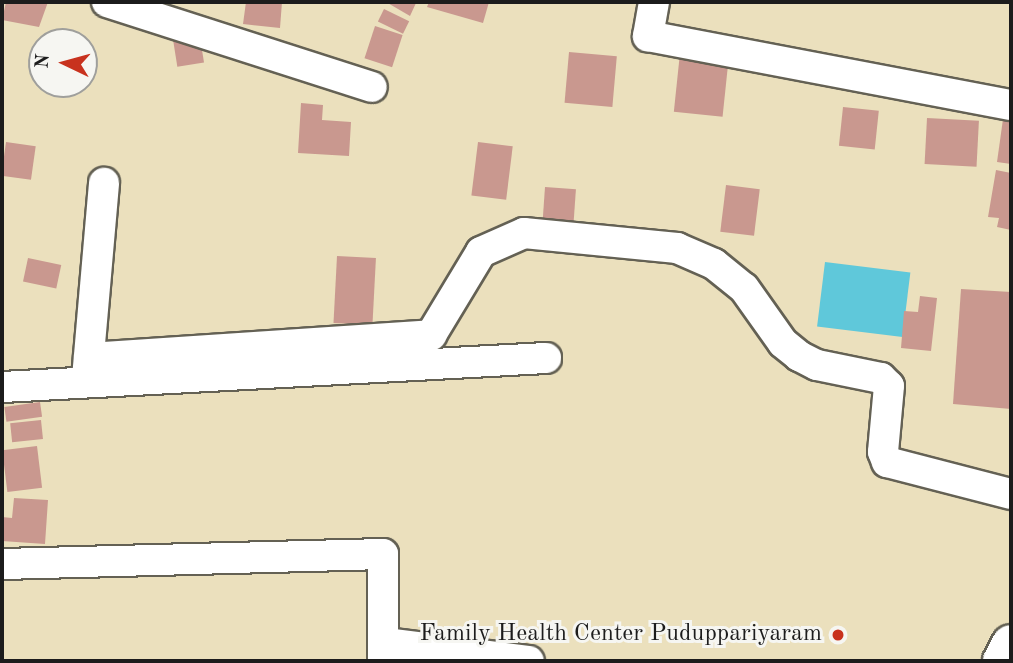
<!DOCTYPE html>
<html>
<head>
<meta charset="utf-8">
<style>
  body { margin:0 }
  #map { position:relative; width:1013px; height:663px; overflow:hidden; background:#ebe0bd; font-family:"Old Standard TT",serif }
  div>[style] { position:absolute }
  .water>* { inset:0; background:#5fc8da; transform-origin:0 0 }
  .building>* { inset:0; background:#c9988f; transform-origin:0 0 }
  .roads { filter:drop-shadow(2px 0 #646154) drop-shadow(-2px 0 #646154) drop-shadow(0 2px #646154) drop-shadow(0 -2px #646154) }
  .minor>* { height:30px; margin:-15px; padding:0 15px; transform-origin:15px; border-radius:15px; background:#fff }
  .trunk>* { height:38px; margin:-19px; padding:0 19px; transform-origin:19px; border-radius:19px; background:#fff }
  .dots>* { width:19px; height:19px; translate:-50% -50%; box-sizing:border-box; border:4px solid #f6f6f2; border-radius:50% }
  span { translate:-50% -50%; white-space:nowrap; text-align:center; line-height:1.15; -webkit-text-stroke:6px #f6f6f2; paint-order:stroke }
  .poi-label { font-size:24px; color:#1c1c1c }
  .right { translate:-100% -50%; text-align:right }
  .frame { position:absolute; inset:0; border:4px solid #1c1c1c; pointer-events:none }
  .north { position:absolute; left:28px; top:28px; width:70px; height:70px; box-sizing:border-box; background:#f6f6f2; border:2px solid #9f9f9c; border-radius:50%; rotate:275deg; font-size:19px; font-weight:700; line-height:28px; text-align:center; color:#1c1c1c }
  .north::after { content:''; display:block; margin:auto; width:24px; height:32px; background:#c8321e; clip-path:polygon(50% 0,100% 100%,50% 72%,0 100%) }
</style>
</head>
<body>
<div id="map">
  <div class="water">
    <i style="left:825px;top:262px;width:86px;height:65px;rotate:7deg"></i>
  </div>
  <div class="building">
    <i style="clip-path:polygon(6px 2px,48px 2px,39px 27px,2px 20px)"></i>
    <i style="clip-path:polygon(246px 2px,282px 2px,280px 28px,243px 24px)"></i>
    <i style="clip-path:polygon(386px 2px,412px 2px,416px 3px,410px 16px)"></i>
    <i style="clip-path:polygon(429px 2px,489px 2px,483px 23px,427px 7px)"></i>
    <i style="left:384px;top:9px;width:28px;height:14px;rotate:26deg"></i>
    <i style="left:375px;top:26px;width:29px;height:34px;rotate:18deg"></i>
    <i style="left:199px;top:31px;width:32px;height:27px;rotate:81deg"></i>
    <i style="left:569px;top:52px;width:48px;height:51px;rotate:5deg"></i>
    <i style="left:680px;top:53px;width:49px;height:59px;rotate:6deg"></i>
    <i style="clip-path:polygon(301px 103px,323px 105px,322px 120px,351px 122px,349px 156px,298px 153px)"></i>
    <i style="left:843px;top:107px;width:36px;height:39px;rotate:6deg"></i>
    <i style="clip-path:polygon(1004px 112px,1011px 113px,1011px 164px,997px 162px)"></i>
    <i style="left:927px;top:118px;width:52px;height:46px;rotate:3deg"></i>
    <i style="left:6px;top:142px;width:30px;height:34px;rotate:8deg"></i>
    <i style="left:478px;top:142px;width:35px;height:54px;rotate:7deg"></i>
    <i style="clip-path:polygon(996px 170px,1011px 173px,1011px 230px,997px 227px,999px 218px,988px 217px)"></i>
    <i style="left:726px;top:185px;width:34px;height:47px;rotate:7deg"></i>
    <i style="left:545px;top:187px;width:31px;height:42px;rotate:4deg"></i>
    <i style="left:337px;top:256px;width:39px;height:67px;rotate:3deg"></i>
    <i style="left:28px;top:258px;width:34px;height:24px;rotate:12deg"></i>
    <i style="clip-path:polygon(961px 289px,1011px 292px,1011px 409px,953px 404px)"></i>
    <i style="clip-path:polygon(920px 296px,937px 298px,931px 351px,901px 348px,904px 311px,918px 312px)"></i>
    <i style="left:40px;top:402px;width:15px;height:36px;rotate:82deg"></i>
    <i style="left:41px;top:420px;width:19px;height:31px;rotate:84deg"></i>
    <i style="left:37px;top:446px;width:42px;height:35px;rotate:83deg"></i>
    <i style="clip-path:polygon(14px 498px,48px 500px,45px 544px,2px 541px,2px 517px,12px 518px)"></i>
  </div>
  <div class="roads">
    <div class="minor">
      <i style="left:107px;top:2px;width:278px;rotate:17.8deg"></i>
      <i style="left:654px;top:2px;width:35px;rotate:100deg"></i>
      <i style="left:648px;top:36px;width:369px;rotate:10.8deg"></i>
      <i style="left:89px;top:358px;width:343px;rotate:-3.8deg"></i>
      <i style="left:431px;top:335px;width:97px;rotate:-58.9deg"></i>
      <i style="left:481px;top:252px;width:47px;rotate:-23.8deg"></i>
      <i style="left:524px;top:233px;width:154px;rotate:5.6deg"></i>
      <i style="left:677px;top:248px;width:40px;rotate:23.4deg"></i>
      <i style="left:714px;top:264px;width:38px;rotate:39deg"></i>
      <i style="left:744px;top:288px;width:67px;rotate:54.7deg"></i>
      <i style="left:783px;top:343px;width:21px;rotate:39deg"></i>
      <i style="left:799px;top:356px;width:20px;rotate:27deg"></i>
      <i style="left:817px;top:365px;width:65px;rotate:11.5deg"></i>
      <i style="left:881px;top:378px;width:11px;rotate:45deg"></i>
      <i style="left:889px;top:386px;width:66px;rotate:95.2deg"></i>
      <i style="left:883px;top:452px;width:11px;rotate:68deg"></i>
      <i style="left:887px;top:462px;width:128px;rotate:14.5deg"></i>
      <i style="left:87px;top:378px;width:196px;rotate:-85deg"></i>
      <i style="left:2px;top:387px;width:545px;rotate:-3.05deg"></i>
      <i style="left:2px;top:564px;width:381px;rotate:-1.5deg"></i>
      <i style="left:383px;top:554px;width:107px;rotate:90deg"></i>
      <i style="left:386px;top:643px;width:144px;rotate:7.2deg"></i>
    </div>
    <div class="trunk">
      <i style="left:1002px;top:661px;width:19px;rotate:-62deg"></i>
    </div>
  </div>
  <div class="dots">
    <i style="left:838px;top:635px;background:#c8321e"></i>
  </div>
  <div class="poi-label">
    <span class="right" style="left:822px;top:635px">Family Health Center Puduppariyaram</span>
  </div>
  <div class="frame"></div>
  <div class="north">N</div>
</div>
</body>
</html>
